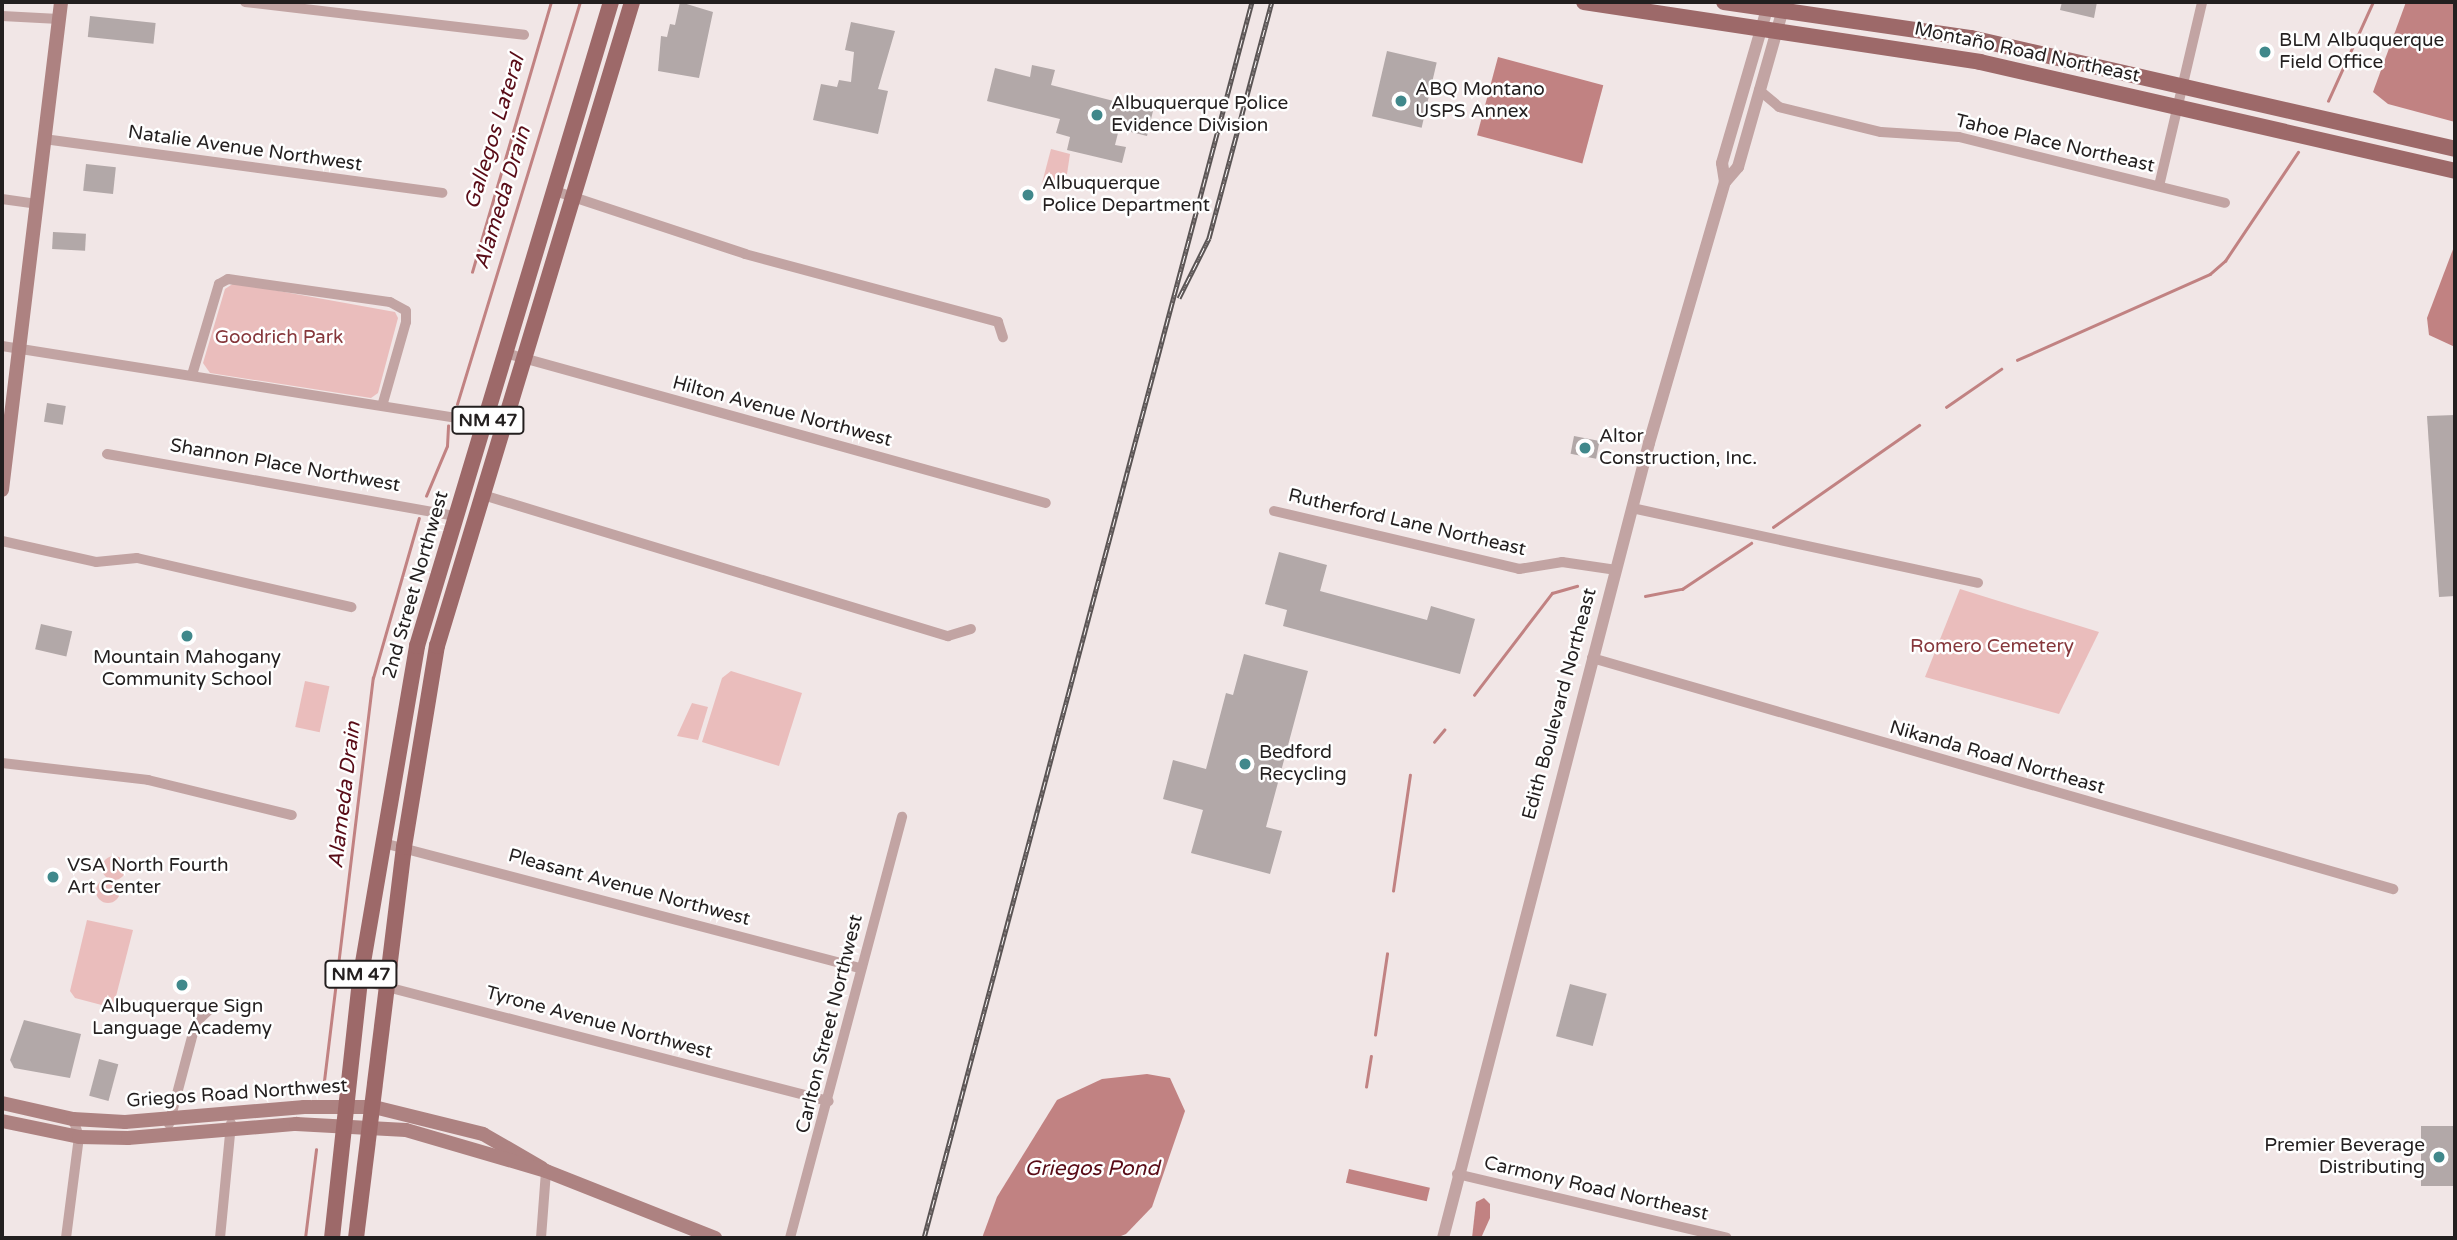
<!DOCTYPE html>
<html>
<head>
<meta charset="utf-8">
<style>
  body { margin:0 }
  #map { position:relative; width:2457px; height:1240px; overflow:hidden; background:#f1e6e6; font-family:"Varela Round",sans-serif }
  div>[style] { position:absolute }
  .green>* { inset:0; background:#eabdbc; transform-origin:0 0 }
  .round { border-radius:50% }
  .water>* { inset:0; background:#c18282; transform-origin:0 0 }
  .stream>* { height:2.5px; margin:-1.25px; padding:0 1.25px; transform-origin:1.25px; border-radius:1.25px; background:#c18282 }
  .building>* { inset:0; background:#b2a8a8; transform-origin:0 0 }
  .minor>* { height:10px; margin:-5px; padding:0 5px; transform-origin:5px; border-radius:5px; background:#c2a4a3 }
  .tertiary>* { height:12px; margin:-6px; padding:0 6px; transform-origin:6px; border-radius:6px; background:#c2a4a3 }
  .secondary>* { height:14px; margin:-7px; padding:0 7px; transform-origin:7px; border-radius:7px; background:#ad8281 }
  .primary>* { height:16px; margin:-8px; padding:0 8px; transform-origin:8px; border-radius:8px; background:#9d6969 }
  .rail>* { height:5px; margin-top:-2.5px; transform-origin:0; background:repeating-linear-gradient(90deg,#fff 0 8px,#5a5454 0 16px); box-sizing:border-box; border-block:2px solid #5a5454 }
  .dots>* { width:19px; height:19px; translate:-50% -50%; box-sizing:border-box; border:4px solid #fff; border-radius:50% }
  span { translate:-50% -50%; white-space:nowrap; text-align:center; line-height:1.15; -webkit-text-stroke:5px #fff; paint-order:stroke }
  .shield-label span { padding:2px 5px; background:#fff; border:2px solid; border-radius:5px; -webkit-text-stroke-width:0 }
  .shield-label { font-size:18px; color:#231f1f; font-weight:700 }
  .poi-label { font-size:19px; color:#231f1f }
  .left { translate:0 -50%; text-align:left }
  .right { translate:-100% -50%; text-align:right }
  .street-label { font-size:19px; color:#231f1f }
  .park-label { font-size:19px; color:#86373b }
  .water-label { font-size:21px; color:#590c17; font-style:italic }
  .frame { position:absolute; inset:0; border:4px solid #231f1f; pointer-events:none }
</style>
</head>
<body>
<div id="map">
  <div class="green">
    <i style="clip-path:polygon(1051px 149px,1070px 154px,1067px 174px,1041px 187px)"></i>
    <i style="clip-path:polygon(234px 283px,395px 312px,398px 318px,378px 393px,371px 398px,210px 373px,203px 363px,225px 289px)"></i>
    <i style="clip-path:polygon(1960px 589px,2099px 632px,2059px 714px,1925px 677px)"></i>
    <i style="clip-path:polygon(731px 671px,802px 693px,779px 766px,702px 742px,722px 678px)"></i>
    <i style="left:305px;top:681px;width:25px;height:47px;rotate:12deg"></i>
    <i style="clip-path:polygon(692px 703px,708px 707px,698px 740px,677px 736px)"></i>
    <i class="round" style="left:102px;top:856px;width:24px;height:24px"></i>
    <i class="round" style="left:96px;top:879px;width:24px;height:24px"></i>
    <i style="clip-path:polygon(87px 920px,133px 930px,113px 1008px,75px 998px,70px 991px)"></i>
  </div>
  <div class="water">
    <i style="clip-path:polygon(2406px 2px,2455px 2px,2455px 122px,2388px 104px,2373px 92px)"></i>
    <i style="left:1498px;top:57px;width:109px;height:81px;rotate:15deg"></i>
    <i style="clip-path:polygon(2455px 244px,2455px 347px,2429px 335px,2427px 318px)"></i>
    <i style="clip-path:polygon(1147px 1074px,1170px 1078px,1185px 1111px,1152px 1207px,1126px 1234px,1116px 1238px,982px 1238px,997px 1197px,1057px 1100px,1102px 1079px)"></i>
    <i style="left:1349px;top:1169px;width:83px;height:14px;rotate:13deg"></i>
    <i style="clip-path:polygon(1484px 1198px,1490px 1204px,1490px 1218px,1481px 1238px,1472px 1238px,1476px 1202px)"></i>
  </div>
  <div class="stream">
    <i style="left:2328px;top:101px;width:109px;rotate:-65.6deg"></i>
    <i style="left:472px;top:272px;width:281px;rotate:-73.7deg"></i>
    <i style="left:2017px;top:360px;width:211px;rotate:-24deg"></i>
    <i style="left:2210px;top:274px;width:20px;rotate:-41deg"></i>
    <i style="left:2225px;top:261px;width:131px;rotate:-56.2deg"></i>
    <i style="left:457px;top:404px;width:420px;rotate:-73deg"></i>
    <i style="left:1946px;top:407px;width:67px;rotate:-34.6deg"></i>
    <i style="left:426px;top:496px;width:54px;rotate:-67.2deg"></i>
    <i style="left:447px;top:446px;width:20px;rotate:-87deg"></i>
    <i style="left:1773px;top:527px;width:178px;rotate:-34.9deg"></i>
    <i style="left:1645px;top:596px;width:38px;rotate:-11deg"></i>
    <i style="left:1682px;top:589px;width:83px;rotate:-33.7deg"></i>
    <i style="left:1474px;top:695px;width:128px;rotate:-52.6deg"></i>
    <i style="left:1552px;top:593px;width:26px;rotate:-16deg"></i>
    <i style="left:1434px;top:742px;width:16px;rotate:-50deg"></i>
    <i style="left:1393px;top:891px;width:117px;rotate:-81.7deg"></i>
    <i style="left:1375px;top:1035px;width:82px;rotate:-81.6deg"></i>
    <i style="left:324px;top:1081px;width:406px;rotate:-83.1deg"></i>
    <i style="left:373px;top:678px;width:166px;rotate:-74deg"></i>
    <i style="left:1366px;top:1087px;width:31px;rotate:-81deg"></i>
    <i style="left:305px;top:1238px;width:89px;rotate:-82.9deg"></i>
  </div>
  <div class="building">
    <i style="clip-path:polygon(680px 2px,713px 12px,699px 78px,658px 71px,661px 36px,667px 37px,670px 24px,675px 25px)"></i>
    <i style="clip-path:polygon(2062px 2px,2097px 2px,2094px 18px,2060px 10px)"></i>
    <i style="left:90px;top:16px;width:66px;height:21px;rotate:6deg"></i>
    <i style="clip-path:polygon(851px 22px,895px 31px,878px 89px,888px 91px,878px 134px,813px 120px,821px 84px,837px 87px,839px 80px,851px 82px,854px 52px,845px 50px)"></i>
    <i style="left:1387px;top:51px;width:51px;height:67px;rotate:13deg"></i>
    <i style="clip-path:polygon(1032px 65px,1055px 70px,1051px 85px,1153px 111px,1147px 136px,1119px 129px,1115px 145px,1126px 147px,1122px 163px,1067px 150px,1070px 137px,1056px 133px,1060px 119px,987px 101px,995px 68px,1030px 77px)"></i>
    <i style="left:86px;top:164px;width:30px;height:27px;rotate:6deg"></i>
    <i style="left:53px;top:232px;width:33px;height:17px;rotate:3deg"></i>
    <i style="left:47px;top:403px;width:19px;height:19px;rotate:9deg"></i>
    <i style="clip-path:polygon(2455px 415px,2455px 596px,2439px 597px,2427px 416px)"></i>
    <i style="left:1574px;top:436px;width:26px;height:18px;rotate:11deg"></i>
    <i style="clip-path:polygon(1279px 552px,1327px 565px,1320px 591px,1427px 620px,1431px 606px,1475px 619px,1460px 674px,1283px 626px,1287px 610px,1265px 604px)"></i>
    <i style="left:41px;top:624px;width:32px;height:26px;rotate:13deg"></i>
    <i style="clip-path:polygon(1244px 654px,1308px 671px,1266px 827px,1282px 831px,1270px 874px,1191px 853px,1203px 810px,1163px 799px,1173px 760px,1206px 769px,1226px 693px,1233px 695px)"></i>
    <i style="left:1570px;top:984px;width:38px;height:54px;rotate:15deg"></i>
    <i style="clip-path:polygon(24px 1020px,81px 1034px,70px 1078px,14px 1068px,10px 1060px)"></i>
    <i style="left:99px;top:1059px;width:20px;height:38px;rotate:15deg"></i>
    <i style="left:2455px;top:1126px;width:60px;height:34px;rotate:90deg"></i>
  </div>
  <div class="minor">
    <i style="left:245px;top:2px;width:281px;rotate:6.7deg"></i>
    <i style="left:2px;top:16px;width:57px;rotate:3deg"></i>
    <i style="left:1759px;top:90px;width:26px;rotate:40deg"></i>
    <i style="left:1779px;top:107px;width:105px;rotate:13.8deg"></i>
    <i style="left:1881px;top:132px;width:78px;rotate:3.7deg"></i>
    <i style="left:1959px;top:137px;width:274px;rotate:13.9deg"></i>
    <i style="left:44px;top:139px;width:402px;rotate:7.7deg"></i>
    <i style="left:2159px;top:186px;width:189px;rotate:-76.8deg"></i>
    <i style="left:558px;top:192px;width:197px;rotate:18.3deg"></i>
    <i style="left:745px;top:254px;width:262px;rotate:15deg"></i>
    <i style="left:998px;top:322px;width:16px;rotate:72deg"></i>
    <i style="left:2px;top:199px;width:35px;rotate:8deg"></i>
    <i style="left:2px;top:346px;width:490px;rotate:9deg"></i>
    <i style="left:509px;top:354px;width:557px;rotate:15.51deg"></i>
    <i style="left:192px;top:375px;width:95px;rotate:-73.5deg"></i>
    <i style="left:219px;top:284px;width:10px;rotate:-29deg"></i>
    <i style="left:228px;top:279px;width:164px;rotate:8.1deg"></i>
    <i style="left:390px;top:302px;width:18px;rotate:29deg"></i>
    <i style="left:406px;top:311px;width:11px;rotate:90deg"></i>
    <i style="left:406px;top:322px;width:87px;rotate:105.9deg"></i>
    <i style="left:107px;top:454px;width:354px;rotate:10.1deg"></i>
    <i style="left:483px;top:495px;width:486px;rotate:16.9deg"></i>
    <i style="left:948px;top:636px;width:24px;rotate:-17deg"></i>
    <i style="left:1632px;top:508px;width:354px;rotate:12.2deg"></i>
    <i style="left:1274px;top:511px;width:252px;rotate:13.3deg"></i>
    <i style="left:1519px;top:569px;width:44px;rotate:-9.2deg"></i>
    <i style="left:1562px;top:562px;width:55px;rotate:8.4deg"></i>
    <i style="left:2px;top:541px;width:96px;rotate:12.6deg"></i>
    <i style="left:96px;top:562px;width:41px;rotate:-5.6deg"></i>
    <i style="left:137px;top:558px;width:220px;rotate:12.9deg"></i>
    <i style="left:1592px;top:658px;width:834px;rotate:16.09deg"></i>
    <i style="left:2px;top:763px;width:147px;rotate:6.6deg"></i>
    <i style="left:148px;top:780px;width:148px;rotate:13.7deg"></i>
    <i style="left:387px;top:844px;width:490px;rotate:14.7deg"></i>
    <i style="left:360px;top:980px;width:484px;rotate:14.5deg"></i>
    <i style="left:169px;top:1124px;width:106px;rotate:-75.2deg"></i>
    <i style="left:196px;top:1022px;width:18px;rotate:-43deg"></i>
    <i style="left:1457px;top:1174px;width:277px;rotate:13.3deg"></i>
    <i style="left:66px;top:1238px;width:102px;rotate:-82.7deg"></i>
    <i style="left:79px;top:1137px;width:19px;rotate:-108deg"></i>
    <i style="left:220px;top:1238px;width:115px;rotate:-84.5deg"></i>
    <i style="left:541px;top:1238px;width:67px;rotate:-85.7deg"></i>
    <i style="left:790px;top:1238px;width:436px;rotate:-75.1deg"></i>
  </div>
  <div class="tertiary">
    <i style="left:1725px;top:182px;width:19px;rotate:-99deg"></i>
    <i style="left:1722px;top:163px;width:168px;rotate:-73.7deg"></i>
    <i style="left:1443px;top:1238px;width:821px;rotate:-75.47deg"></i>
    <i style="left:1649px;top:443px;width:272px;rotate:-73.8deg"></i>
    <i style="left:1725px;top:182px;width:20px;rotate:-49deg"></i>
    <i style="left:1738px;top:167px;width:172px;rotate:-74.1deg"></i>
  </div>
  <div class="secondary">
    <i style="left:2px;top:490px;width:492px;rotate:-83.1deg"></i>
    <i style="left:2px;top:1103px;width:73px;rotate:12.7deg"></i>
    <i style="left:73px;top:1119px;width:52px;rotate:3.3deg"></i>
    <i style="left:125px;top:1122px;width:180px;rotate:-4.8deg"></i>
    <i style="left:304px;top:1107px;width:70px"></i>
    <i style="left:374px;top:1107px;width:112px;rotate:13.9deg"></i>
    <i style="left:483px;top:1134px;width:68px;rotate:30deg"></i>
    <i style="left:2px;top:1121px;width:79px;rotate:11.7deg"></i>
    <i style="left:79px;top:1137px;width:49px;rotate:1.2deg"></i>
    <i style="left:128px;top:1138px;width:169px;rotate:-4.8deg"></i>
    <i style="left:296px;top:1124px;width:110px;rotate:3.1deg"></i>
    <i style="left:406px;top:1130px;width:146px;rotate:16.3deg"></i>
    <i style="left:546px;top:1171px;width:182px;rotate:21.6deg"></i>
  </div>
  <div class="primary">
    <i style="left:1584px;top:2px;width:401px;rotate:8.6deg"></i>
    <i style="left:1980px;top:62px;width:487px;rotate:12.9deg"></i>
    <i style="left:1724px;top:2px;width:250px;rotate:8.3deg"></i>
    <i style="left:1971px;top:38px;width:497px;rotate:12.9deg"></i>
    <i style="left:332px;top:1238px;width:260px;rotate:-83.8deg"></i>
    <i style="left:360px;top:980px;width:339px;rotate:-80.3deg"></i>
    <i style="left:417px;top:646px;width:673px;rotate:-73.24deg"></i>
    <i style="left:356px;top:1238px;width:394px;rotate:-83deg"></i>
    <i style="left:404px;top:847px;width:204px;rotate:-80.7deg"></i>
    <i style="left:437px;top:646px;width:673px;rotate:-73.15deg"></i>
  </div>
  <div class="rail">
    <i style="left:1179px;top:298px;width:67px;rotate:-63.4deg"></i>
    <i style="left:1209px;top:238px;width:244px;rotate:-75.1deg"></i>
    <i style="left:924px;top:1238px;width:1279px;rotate:-75.14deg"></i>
  </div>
  <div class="dots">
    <i style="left:2265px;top:52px;background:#40888b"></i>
    <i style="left:1401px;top:101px;background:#40888b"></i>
    <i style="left:1097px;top:115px;background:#40888b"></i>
    <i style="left:1028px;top:195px;background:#40888b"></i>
    <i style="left:1585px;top:448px;background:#40888b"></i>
    <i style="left:187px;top:636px;background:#40888b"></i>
    <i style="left:1245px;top:764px;background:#40888b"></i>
    <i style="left:53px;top:877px;background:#40888b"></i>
    <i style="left:182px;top:985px;background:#40888b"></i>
    <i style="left:2439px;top:1157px;background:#40888b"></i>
  </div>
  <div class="shield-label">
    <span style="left:488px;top:420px">NM 47</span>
    <span style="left:361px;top:974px">NM 47</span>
  </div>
  <div class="poi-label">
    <span class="left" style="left:2279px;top:52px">BLM Albuquerque<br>Field Office</span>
    <span class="left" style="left:1415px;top:101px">ABQ Montano<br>USPS Annex</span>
    <span class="left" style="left:1111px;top:115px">Albuquerque Police<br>Evidence Division</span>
    <span class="left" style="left:1042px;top:195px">Albuquerque<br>Police Department</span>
    <span class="left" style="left:1599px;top:448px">Altor<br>Construction, Inc.</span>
    <span style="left:187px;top:669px">Mountain Mahogany<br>Community School</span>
    <span class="left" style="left:1259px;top:764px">Bedford<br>Recycling</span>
    <span class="left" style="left:67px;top:877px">VSA North Fourth<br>Art Center</span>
    <span style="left:182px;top:1018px">Albuquerque Sign<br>Language Academy</span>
    <span class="right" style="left:2425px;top:1157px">Premier Beverage<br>Distributing</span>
  </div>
  <div class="street-label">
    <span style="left:2027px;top:53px;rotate:12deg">Montaño Road Northeast</span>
    <span style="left:2055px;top:144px;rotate:13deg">Tahoe Place Northeast</span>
    <span style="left:245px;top:149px;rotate:8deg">Natalie Avenue Northwest</span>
    <span style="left:782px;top:412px;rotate:15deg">Hilton Avenue Northwest</span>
    <span style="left:285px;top:466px;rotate:10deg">Shannon Place Northwest</span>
    <span style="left:1407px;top:523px;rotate:13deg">Rutherford Lane Northeast</span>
    <span style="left:416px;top:585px;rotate:-74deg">2nd Street Northwest</span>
    <span style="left:1560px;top:704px;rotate:-75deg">Edith Boulevard Northeast</span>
    <span style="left:1997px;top:758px;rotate:16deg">Nikanda Road Northeast</span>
    <span style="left:629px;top:888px;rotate:15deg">Pleasant Avenue Northwest</span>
    <span style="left:599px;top:1023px;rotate:15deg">Tyrone Avenue Northwest</span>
    <span style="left:830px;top:1024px;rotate:-76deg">Carlton Street Northwest</span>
    <span style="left:237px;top:1094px;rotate:-4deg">Griegos Road Northwest</span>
    <span style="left:1596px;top:1189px;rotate:13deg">Carmony Road Northeast</span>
  </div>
  <div class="park-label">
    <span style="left:279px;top:338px">Goodrich Park</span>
    <span style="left:1992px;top:647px">Romero Cemetery</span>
  </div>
  <div class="water-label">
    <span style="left:495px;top:132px;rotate:-73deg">Gallegos Lateral</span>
    <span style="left:503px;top:198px;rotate:-73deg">Alameda Drain</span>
    <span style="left:345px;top:795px;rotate:-83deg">Alameda Drain</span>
    <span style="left:1092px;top:1169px">Griegos Pond</span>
  </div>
  <div class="frame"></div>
</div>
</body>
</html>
